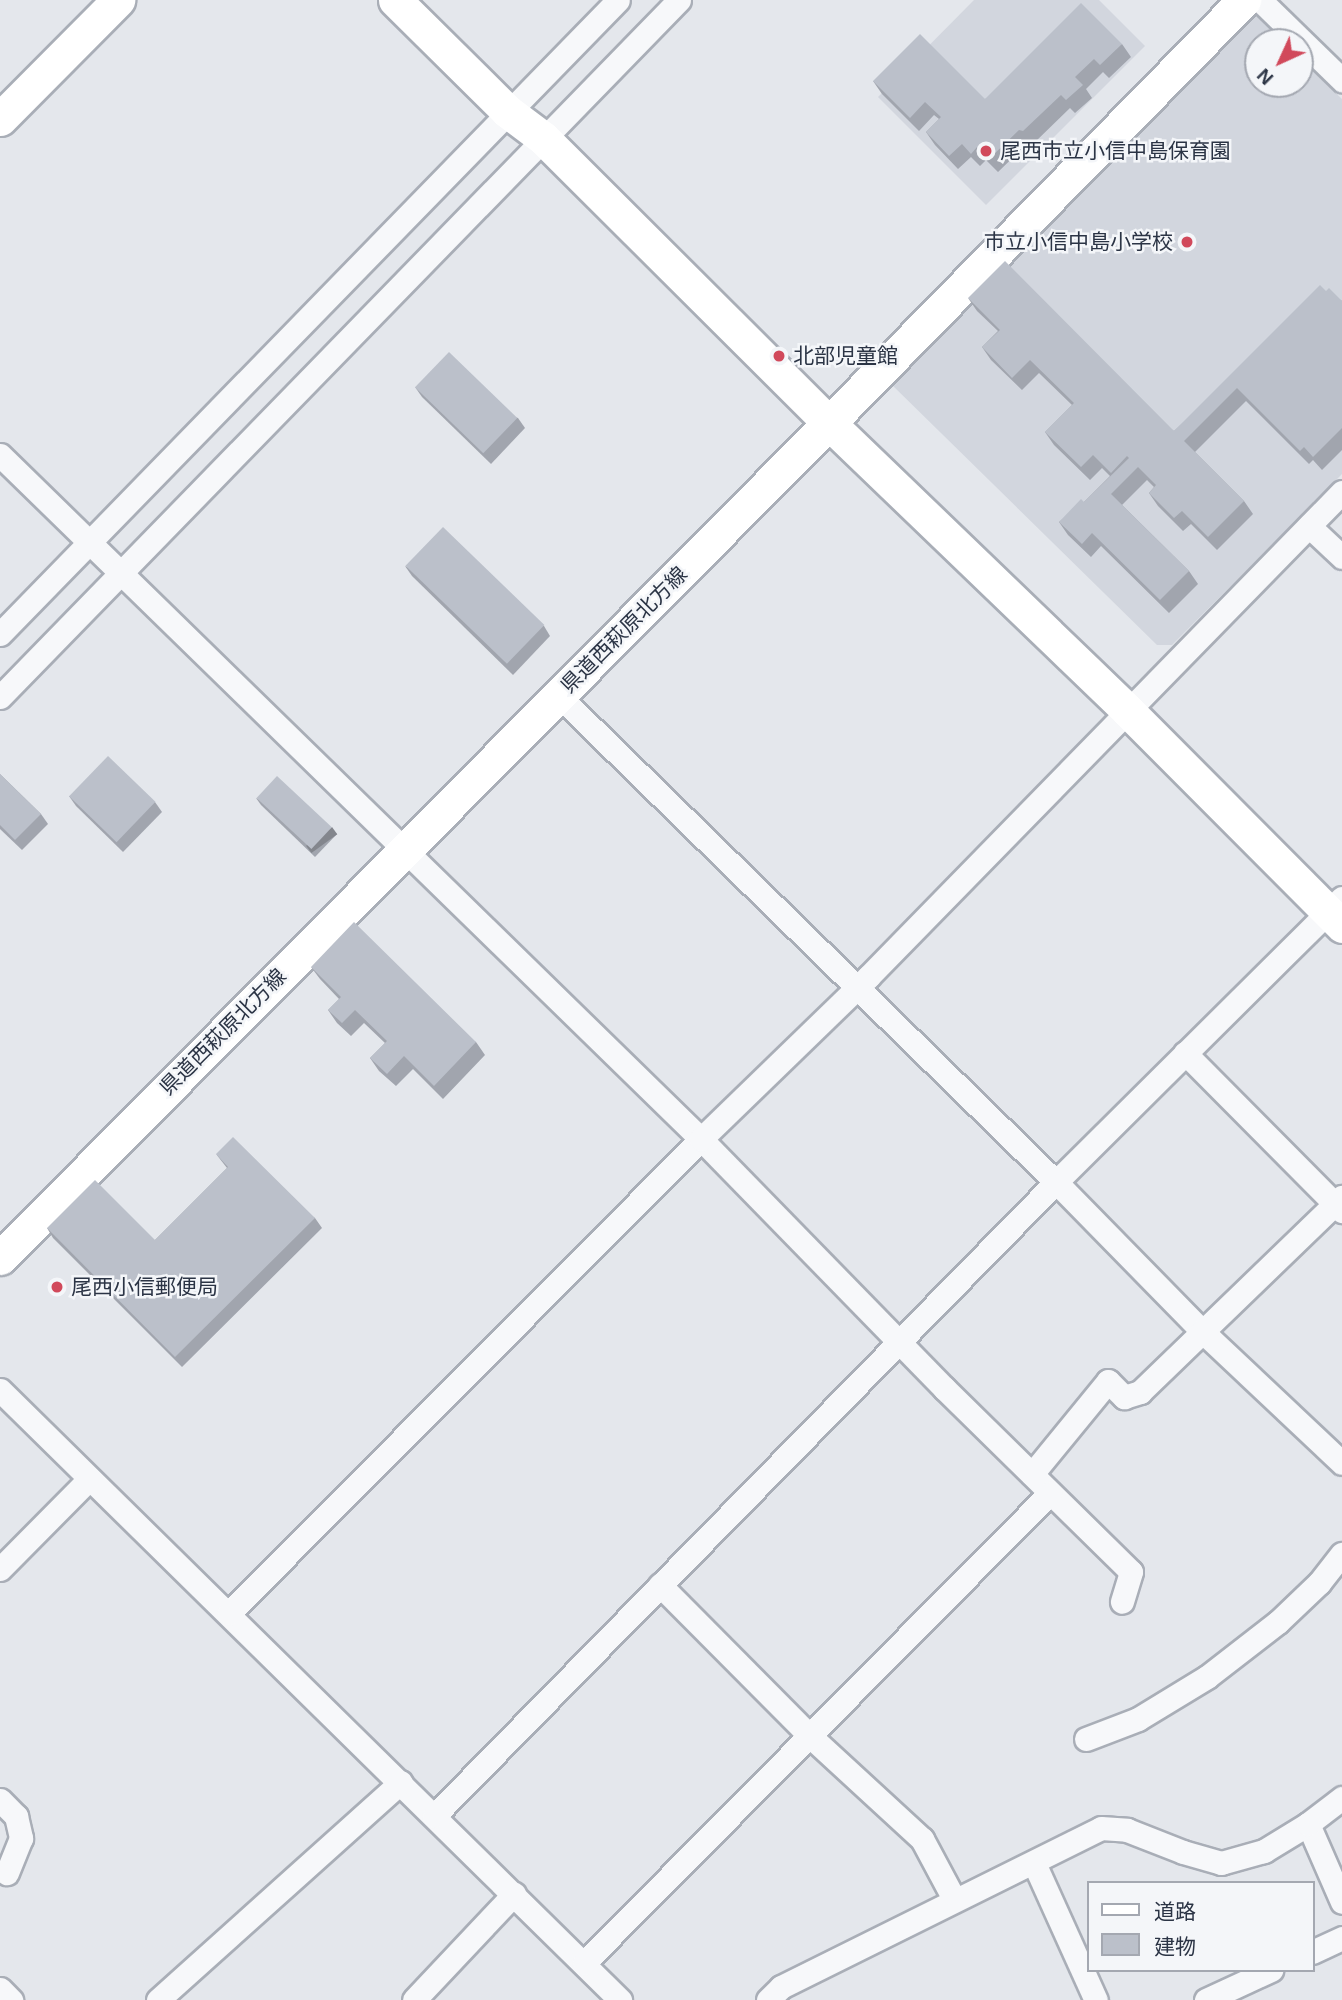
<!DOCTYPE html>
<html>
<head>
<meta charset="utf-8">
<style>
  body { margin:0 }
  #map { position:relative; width:1342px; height:2000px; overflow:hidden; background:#e4e7ec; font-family:Helvetica,"Noto Sans JP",sans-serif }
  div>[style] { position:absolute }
  .built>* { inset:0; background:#d2d6de }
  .roads { filter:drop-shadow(2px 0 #a9aeb7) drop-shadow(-2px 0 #a9aeb7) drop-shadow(0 2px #a9aeb7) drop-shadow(0 -2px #a9aeb7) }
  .street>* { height:23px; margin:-11.5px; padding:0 11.5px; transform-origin:11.5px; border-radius:11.5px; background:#f7f8fa }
  .secondary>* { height:33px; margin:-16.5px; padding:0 16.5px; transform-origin:16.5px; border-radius:16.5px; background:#fff }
  .wall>* { inset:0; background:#a1a5ae }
  .shaded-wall>* { inset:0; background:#83868d; transform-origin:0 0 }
  .building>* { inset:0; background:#bbc0ca; transform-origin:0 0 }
  .dots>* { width:19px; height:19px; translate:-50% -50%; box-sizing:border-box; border:4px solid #f4f6f9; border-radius:50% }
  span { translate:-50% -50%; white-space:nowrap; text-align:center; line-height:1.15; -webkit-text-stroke:5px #f4f6f9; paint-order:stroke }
  .poi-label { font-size:21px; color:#2b3445 }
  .left { translate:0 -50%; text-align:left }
  .right { translate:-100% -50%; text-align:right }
  .street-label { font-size:21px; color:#2b3445 }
  .legend { position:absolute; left:1087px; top:1881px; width:228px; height:91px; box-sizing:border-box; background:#f4f6f9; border:2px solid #a4a8b1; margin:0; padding:9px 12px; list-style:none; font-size:21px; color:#2b3445 }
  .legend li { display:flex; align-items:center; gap:14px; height:35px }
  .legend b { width:35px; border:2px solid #a4a8b1 }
  .north { position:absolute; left:1244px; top:28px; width:70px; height:70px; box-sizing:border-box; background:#f4f6f9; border:2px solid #a4a8b1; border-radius:50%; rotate:225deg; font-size:19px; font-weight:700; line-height:28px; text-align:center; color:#2b3445 }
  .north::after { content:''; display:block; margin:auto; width:24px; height:32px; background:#d1495b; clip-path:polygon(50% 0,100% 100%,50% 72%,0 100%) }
</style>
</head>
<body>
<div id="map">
  <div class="built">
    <i style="clip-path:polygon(974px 0,1099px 0,1145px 46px,986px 205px,878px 97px)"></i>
    <i style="clip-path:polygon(1255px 15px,1283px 42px,1258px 42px,1258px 84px,1300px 84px,1300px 59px,1342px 99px,1342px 474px,1172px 645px,1157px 645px,891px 384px)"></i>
  </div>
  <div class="roads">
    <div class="street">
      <i style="left:1260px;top:0;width:115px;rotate:44.3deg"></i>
      <i style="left:0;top:455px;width:979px;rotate:44.3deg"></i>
      <i style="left:701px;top:1139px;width:348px;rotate:45.7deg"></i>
      <i style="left:944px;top:1388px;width:262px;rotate:44.5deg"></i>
      <i style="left:1131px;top:1572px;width:31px;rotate:107deg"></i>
      <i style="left:1309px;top:526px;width:45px;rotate:43.2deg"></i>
      <i style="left:0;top:634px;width:885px;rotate:-45.73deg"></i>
      <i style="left:559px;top:696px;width:695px;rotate:44.36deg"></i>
      <i style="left:1056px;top:1182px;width:209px;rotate:45.6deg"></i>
      <i style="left:1202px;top:1331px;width:192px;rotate:43.3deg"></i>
      <i style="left:0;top:697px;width:973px;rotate:-45.75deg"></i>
      <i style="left:1185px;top:1053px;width:223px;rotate:45.2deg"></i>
      <i style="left:0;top:1390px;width:870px;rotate:44.53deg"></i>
      <i style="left:1032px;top:1474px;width:120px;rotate:-50.7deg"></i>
      <i style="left:1108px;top:1381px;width:23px;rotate:45deg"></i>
      <i style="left:1124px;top:1397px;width:17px;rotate:-17deg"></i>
      <i style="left:1140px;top:1392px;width:281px;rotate:-44deg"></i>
      <i style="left:0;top:1569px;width:127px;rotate:-45.3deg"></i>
      <i style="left:660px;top:1585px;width:214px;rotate:45.2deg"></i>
      <i style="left:811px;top:1737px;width:151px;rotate:42.6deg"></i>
      <i style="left:922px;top:1839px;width:68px;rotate:61.9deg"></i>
      <i style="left:229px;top:1613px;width:669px;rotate:-45.12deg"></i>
      <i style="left:701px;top:1139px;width:233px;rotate:-44.1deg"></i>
      <i style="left:868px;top:977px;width:678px;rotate:-45.66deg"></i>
      <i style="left:1086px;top:1739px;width:56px;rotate:-21deg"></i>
      <i style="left:1138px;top:1719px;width:81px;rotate:-31.3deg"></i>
      <i style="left:1207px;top:1677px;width:90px;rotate:-37.8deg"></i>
      <i style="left:1278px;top:1622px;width:57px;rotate:-43.6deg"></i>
      <i style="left:1319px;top:1583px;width:37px;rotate:-52deg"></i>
      <i style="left:0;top:1800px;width:23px;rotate:45deg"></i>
      <i style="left:16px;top:1816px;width:23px;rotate:77deg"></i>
      <i style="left:21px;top:1838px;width:38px;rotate:112deg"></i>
      <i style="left:434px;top:1816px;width:888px;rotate:-45.55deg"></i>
      <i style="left:1056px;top:1182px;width:403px;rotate:-44.8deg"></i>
      <i style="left:1308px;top:1824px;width:85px;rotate:66.4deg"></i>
      <i style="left:1034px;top:1863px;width:150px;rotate:65.7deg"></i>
      <i style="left:1312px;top:1952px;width:33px;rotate:-25deg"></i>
      <i style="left:584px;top:1963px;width:662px;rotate:-45.24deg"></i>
      <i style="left:0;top:1989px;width:16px;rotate:45deg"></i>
      <i style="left:158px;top:2000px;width:326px;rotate:-41.9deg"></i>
      <i style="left:414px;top:2000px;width:146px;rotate:-46.7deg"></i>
      <i style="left:768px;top:2000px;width:18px;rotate:-45deg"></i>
      <i style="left:781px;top:1987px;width:357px;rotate:-26.4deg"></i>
      <i style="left:1101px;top:1828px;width:26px;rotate:4deg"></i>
      <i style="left:1127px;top:1830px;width:60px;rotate:21.4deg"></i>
      <i style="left:1183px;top:1852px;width:40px;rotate:16deg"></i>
      <i style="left:1221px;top:1863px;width:45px;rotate:-15.6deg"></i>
      <i style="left:1264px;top:1851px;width:52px;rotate:-31.5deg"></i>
      <i style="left:1308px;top:1824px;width:43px;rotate:-37.4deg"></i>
      <i style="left:1206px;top:2000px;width:72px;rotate:-24.8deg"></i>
    </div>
    <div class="secondary">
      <i style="left:395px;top:0;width:158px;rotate:44.7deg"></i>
      <i style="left:507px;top:111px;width:45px;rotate:36.9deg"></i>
      <i style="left:543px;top:138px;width:404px;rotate:44.9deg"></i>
      <i style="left:829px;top:423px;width:414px;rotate:43.9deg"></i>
      <i style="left:1127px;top:710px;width:305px;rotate:45.1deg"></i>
      <i style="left:0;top:119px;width:168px;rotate:-45.2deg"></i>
      <i style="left:0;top:1258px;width:1177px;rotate:-45.21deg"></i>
      <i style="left:829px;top:423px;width:593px;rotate:-45.55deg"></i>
    </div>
  </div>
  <div class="wall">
    <i style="clip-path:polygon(1122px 44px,1131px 57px,1109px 78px,1103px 72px,1086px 89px,1092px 98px,1075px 113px,1070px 108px,1033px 144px,1028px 143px,998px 172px,986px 160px,980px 166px,971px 157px,958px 169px,935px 145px,926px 132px,939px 119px,934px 115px,919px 131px,882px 94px,873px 81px,985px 99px)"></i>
    <i style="clip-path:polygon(1326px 291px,1342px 301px,1342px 450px,1322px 470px,1313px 460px,1309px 464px,1246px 401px,1195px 452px,1244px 501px,1253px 514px,1217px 550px,1191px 524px,1183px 531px,1158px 506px,1149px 493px,1154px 487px,1147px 480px,1122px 505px,1189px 571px,1198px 584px,1169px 613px,1101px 546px,1091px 557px,1068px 535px,1059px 522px,1084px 502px,1110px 476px,1102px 468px,1090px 480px,1054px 445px,1045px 432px,1072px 405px,1039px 373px,1022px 390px,991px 360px,982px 347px,998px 331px,977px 311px,968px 298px,1174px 431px)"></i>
    <i style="clip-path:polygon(415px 387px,518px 418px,525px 428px,491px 464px,422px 397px)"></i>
    <i style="clip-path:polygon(405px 566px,544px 626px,550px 636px,513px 675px,412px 576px)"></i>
    <i style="clip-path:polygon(0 774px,41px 814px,48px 824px,22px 850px,0 829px)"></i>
    <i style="clip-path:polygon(69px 796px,155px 802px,162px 812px,123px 852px,76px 806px)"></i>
    <i style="clip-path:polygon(256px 798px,337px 834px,315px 857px,261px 805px)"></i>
    <i style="clip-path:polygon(311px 967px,476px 1042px,485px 1055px,443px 1099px,413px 1069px,396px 1086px,379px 1071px,370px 1058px,385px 1043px,364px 1023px,351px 1036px,337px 1023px,328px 1010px,339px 999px,320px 979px)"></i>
    <i style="clip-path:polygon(216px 1154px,315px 1218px,322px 1228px,182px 1367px,53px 1238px,47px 1228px,155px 1240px,227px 1168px)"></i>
  </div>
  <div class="shaded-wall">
    <i style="left:332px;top:827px;width:9px;height:32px;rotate:54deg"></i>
  </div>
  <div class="building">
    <i style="clip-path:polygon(1081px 3px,1122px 44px,1100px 65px,1094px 59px,1075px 77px,1083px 85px,1066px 100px,1061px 95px,1023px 131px,1019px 130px,989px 159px,977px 147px,971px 154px,962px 144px,949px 156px,926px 132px,941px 117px,925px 102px,910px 118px,873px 81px,920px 34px,985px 99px)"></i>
    <i style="clip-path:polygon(1005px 261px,1174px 431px,1320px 285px,1326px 291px,1329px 288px,1342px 301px,1342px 428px,1313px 457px,1304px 447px,1300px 451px,1237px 388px,1184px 441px,1244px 501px,1208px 537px,1182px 511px,1174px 518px,1149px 493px,1156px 485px,1138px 467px,1111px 494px,1189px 571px,1160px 600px,1092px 533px,1082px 544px,1059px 522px,1081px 499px,1084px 502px,1129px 458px,1127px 456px,1111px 473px,1093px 455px,1081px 467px,1045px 432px,1074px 403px,1030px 360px,1012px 378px,982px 347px,1000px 330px,968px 298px)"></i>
    <i style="left:449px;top:352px;width:95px;height:49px;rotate:44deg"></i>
    <i style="left:443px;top:527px;width:141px;height:54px;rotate:44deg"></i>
    <i style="left:108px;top:756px;width:66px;height:56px;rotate:44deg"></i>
    <i style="clip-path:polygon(0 774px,41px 814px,15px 840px,0 825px)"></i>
    <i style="left:277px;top:776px;width:75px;height:30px;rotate:43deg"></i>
    <i style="clip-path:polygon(354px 922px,476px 1042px,434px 1086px,404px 1056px,387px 1074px,370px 1058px,387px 1041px,355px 1010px,342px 1023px,328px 1010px,341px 997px,311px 967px)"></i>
    <i style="clip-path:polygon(233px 1137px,315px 1218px,175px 1357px,47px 1228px,95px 1180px,155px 1240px,228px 1167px,216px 1154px)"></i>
  </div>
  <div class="dots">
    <i style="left:986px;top:151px;background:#d1495b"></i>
    <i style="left:1187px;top:242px;background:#d1495b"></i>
    <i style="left:779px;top:356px;background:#d1495b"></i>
    <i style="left:57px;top:1287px;background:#d1495b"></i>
  </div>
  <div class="poi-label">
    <span class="left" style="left:1000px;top:151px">尾西市立小信中島保育園</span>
    <span class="right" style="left:1173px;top:242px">市立小信中島小学校</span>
    <span class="left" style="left:793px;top:356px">北部児童館</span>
    <span class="left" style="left:71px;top:1287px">尾西小信郵便局</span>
  </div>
  <div class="street-label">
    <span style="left:624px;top:630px;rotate:-45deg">県道西萩原北方線</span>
    <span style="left:223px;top:1032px;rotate:-45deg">県道西萩原北方線</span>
  </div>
  <ul class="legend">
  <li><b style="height:9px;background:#fff"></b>道路</li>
  <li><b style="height:19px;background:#bbc0ca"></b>建物</li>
  </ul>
  <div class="north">N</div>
</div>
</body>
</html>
